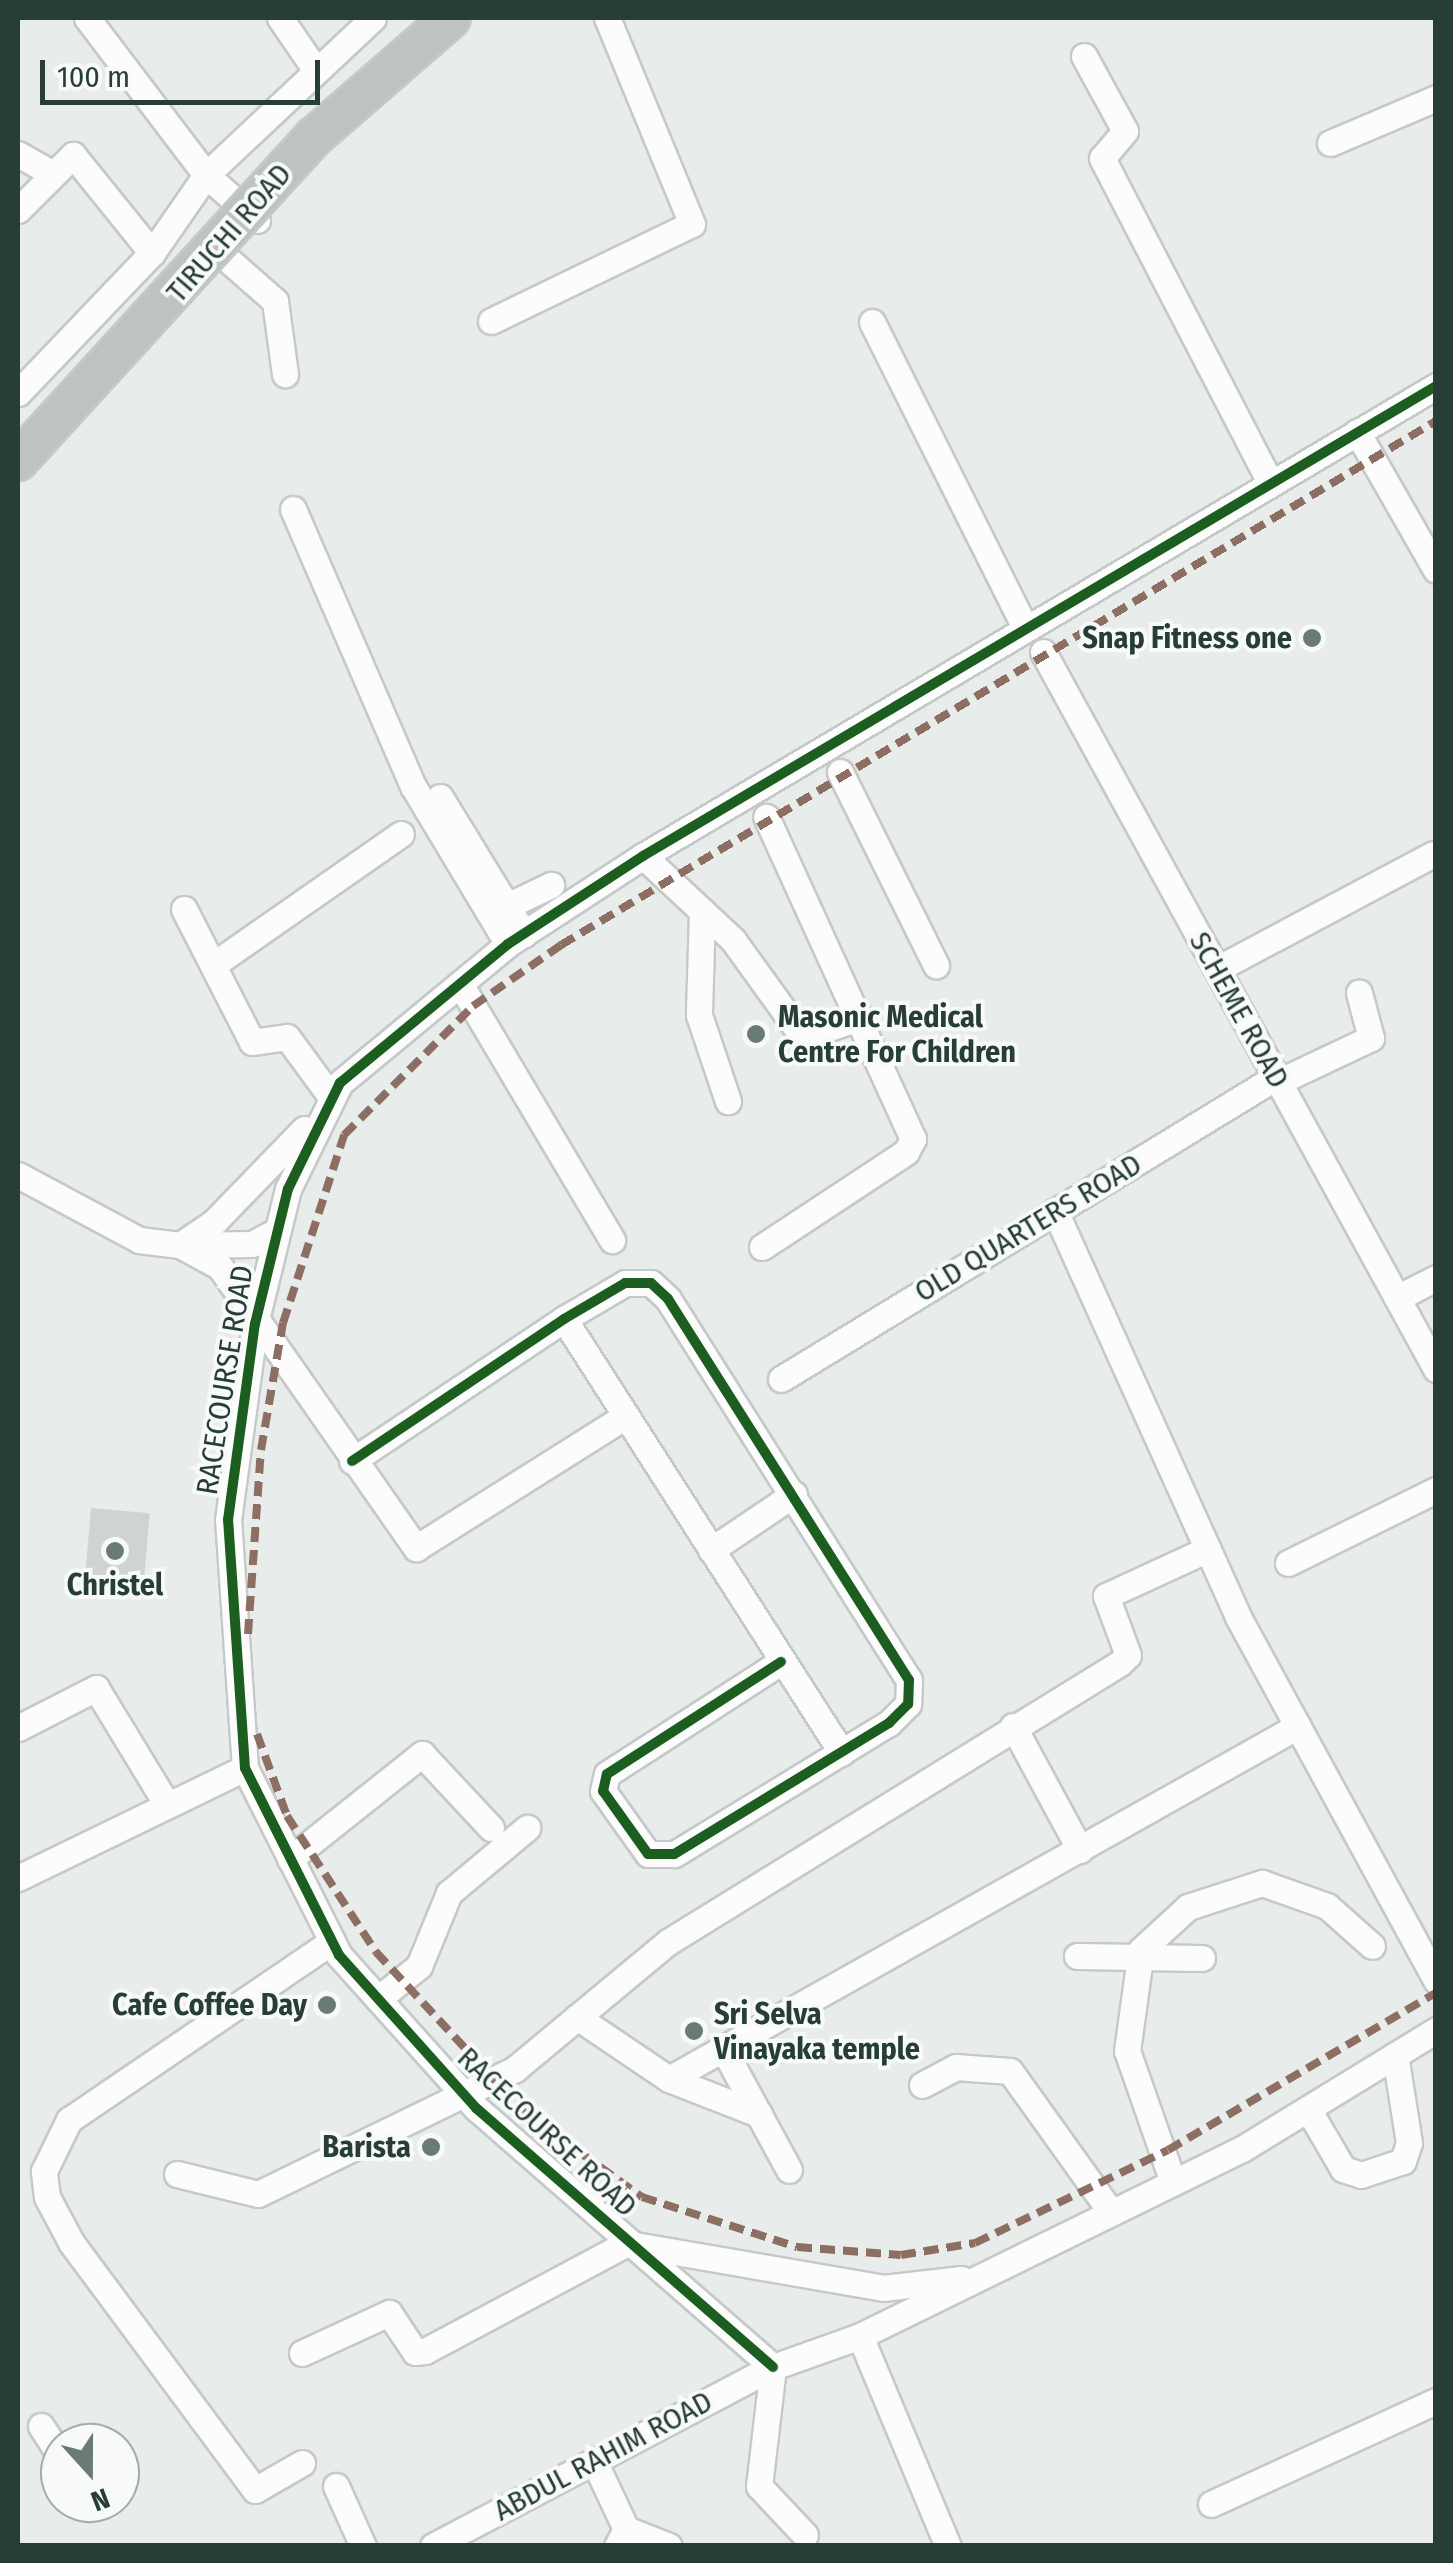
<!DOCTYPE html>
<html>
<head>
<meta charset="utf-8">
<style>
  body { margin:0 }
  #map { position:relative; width:1453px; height:2563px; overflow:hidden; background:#e8ecea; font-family:"Fira Sans Condensed",sans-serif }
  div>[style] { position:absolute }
  .building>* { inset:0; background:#cfd3d1; transform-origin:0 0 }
  .roads { filter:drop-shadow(2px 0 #c5c9c7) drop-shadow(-2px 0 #c5c9c7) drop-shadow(0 2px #c5c9c7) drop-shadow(0 -2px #c5c9c7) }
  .minor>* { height:25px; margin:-12.5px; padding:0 12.5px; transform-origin:12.5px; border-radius:12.5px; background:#fcfcfc }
  .bridges { filter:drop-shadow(2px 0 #c3cac8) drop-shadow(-2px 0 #c3cac8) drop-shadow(0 2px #c3cac8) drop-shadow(0 -2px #c3cac8) }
  .highway-bridge>* { height:38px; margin:-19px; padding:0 19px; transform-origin:19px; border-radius:19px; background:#bdc3c1 }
  .quiet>* { height:8px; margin-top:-4px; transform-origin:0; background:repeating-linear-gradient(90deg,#8d6e63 0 15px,transparent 0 23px) }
  .cycleway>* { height:10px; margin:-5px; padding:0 5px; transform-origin:5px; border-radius:5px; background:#1b5e20 }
  .dots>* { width:28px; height:28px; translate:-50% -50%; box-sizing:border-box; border:5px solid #f7faf8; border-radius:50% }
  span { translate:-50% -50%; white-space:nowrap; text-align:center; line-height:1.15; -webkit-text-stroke:8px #f7faf8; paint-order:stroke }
  .street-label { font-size:30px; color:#263e36 }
  .poi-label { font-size:30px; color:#263e36; font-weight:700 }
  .right { translate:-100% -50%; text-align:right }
  .left { translate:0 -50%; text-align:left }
  .frame { position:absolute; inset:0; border:20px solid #263e36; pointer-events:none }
  .north { position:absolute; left:40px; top:2423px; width:100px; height:100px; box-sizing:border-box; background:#f7faf8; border:2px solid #a3afaa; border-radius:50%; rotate:159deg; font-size:28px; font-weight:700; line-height:40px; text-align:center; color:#263e36 }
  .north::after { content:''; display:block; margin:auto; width:35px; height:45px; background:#6a7b75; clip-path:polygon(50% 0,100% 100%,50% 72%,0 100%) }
  .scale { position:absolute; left:40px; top:60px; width:280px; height:45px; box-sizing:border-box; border:5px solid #263e36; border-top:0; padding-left:12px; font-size:30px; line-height:35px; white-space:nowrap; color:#263e36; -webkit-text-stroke:8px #f7faf8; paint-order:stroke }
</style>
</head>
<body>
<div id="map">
  <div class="building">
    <i style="left:91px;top:1508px;width:59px;height:81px;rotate:5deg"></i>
  </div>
  <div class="roads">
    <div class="minor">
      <i style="left:87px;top:18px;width:197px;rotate:52.8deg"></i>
      <i style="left:206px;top:175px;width:68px;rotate:41.4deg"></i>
      <i style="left:280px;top:18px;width:62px;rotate:55.5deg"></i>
      <i style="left:1084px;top:56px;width:85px;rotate:61.3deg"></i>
      <i style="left:1125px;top:131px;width:35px;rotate:130deg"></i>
      <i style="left:1102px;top:158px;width:365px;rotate:62.6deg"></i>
      <i style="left:1330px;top:143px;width:115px;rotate:-23deg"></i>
      <i style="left:18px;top:154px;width:40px;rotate:29.7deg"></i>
      <i style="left:18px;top:210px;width:78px;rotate:-45deg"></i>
      <i style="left:73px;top:155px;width:126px;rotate:51.1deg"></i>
      <i style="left:226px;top:258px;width:65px;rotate:41.3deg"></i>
      <i style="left:275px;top:301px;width:74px;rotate:82.2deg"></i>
      <i style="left:491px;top:321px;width:223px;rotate:-25.8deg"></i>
      <i style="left:692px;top:224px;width:223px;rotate:-112.4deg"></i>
      <i style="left:872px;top:322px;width:343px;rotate:63.4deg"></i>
      <i style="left:18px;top:393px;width:194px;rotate:-46.3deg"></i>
      <i style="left:152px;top:253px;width:95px;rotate:-55.3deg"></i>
      <i style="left:206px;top:175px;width:229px;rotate:-43.2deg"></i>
      <i style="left:1357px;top:432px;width:159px;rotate:60.2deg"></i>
      <i style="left:293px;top:509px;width:302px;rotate:66.6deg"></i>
      <i style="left:413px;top:786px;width:184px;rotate:59deg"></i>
      <i style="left:1043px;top:652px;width:818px;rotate:61.27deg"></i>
      <i style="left:840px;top:772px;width:216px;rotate:63.6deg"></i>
      <i style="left:440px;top:797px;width:161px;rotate:58.5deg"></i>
      <i style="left:643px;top:856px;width:123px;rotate:43deg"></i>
      <i style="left:733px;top:940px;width:120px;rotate:54.2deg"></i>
      <i style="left:803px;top:1037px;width:61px;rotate:-19deg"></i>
      <i style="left:507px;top:906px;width:49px;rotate:-25.5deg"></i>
      <i style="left:184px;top:909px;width:149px;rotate:62.9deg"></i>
      <i style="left:252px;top:1042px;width:35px;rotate:-8deg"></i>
      <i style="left:287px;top:1037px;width:74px;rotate:53.7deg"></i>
      <i style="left:702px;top:911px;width:104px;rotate:91.7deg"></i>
      <i style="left:699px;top:1015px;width:91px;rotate:71.4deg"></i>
      <i style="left:213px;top:965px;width:229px;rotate:-34.9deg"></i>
      <i style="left:1217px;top:969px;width:245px;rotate:-28deg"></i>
      <i style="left:460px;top:984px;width:298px;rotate:59.3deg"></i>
      <i style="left:1278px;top:1082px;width:103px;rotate:-25.3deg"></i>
      <i style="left:1371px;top:1038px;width:47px;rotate:-104.9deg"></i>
      <i style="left:18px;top:1175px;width:137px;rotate:28.2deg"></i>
      <i style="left:139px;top:1240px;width:41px;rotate:7deg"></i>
      <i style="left:180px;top:1245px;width:46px;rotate:28.8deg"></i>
      <i style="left:220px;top:1267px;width:343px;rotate:55.1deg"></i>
      <i style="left:416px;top:1548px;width:248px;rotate:-32.2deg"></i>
      <i style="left:1055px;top:1211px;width:443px;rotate:65.7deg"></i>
      <i style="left:1237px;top:1615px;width:416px;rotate:61.4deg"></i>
      <i style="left:180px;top:1245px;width:40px;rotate:-34deg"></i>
      <i style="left:213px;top:1223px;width:131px;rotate:-45.9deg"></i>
      <i style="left:185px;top:1245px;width:67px;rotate:-0.9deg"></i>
      <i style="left:252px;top:1244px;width:27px;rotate:-28deg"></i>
      <i style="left:762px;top:1247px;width:173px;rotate:-33.4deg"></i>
      <i style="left:906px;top:1152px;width:15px;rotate:-62deg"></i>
      <i style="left:913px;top:1139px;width:354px;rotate:-114.5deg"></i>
      <i style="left:1397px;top:1298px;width:44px;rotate:-27.1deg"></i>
      <i style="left:564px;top:1319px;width:515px;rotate:57.36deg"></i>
      <i style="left:781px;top:1379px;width:580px;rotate:-31.39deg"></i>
      <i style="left:352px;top:1461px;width:255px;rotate:-33.8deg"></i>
      <i style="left:564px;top:1319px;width:71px;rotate:-30.5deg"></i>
      <i style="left:625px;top:1283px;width:26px"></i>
      <i style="left:651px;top:1283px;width:23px;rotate:43deg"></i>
      <i style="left:668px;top:1299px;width:451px;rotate:57.7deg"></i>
      <i style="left:909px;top:1680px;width:24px;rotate:92deg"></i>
      <i style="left:908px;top:1704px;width:27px;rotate:135deg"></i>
      <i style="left:889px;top:1723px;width:252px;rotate:148.6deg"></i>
      <i style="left:674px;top:1854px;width:26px;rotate:180deg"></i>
      <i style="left:648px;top:1854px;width:77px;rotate:-125.5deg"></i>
      <i style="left:603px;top:1791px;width:17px;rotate:-77deg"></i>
      <i style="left:607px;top:1774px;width:207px;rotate:-32.8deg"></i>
      <i style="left:711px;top:1550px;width:100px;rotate:-34deg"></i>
      <i style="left:1288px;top:1563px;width:165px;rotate:-26.3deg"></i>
      <i style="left:1013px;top:1726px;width:141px;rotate:61.6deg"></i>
      <i style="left:18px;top:1728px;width:88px;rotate:-27.1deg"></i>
      <i style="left:96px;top:1688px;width:137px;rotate:58.7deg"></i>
      <i style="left:290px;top:1859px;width:169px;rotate:-38.5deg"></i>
      <i style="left:422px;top:1754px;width:101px;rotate:47deg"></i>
      <i style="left:18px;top:1878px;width:252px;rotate:-25.9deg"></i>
      <i style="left:1077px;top:1956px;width:125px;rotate:0.9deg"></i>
      <i style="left:378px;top:1999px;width:53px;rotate:-38.8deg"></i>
      <i style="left:419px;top:1966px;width:79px;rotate:-67.7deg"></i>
      <i style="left:449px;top:1893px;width:102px;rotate:-39.8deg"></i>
      <i style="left:577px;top:2017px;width:111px;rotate:34deg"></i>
      <i style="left:669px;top:2079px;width:97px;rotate:21.3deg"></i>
      <i style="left:725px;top:2052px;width:134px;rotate:61.5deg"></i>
      <i style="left:669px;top:2079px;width:721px;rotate:-29.3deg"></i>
      <i style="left:922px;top:2085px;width:38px;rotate:-28deg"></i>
      <i style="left:956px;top:2067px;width:54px;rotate:4.2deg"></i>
      <i style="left:1010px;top:2071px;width:173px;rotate:54.4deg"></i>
      <i style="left:1308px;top:2109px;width:69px;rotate:59.7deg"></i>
      <i style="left:1343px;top:2169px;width:19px;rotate:18deg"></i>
      <i style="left:1361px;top:2175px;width:44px;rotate:-18.4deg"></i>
      <i style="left:1403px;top:2161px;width:19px;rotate:-72deg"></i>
      <i style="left:1409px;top:2143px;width:89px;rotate:-99deg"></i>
      <i style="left:177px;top:2174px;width:83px;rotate:13.9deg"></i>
      <i style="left:258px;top:2194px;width:286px;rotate:-25.9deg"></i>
      <i style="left:515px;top:2069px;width:199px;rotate:-39.7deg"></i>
      <i style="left:668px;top:1942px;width:531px;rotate:-31.69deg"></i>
      <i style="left:1120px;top:1663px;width:11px;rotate:-45deg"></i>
      <i style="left:1128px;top:1655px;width:63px;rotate:-110.4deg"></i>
      <i style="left:1106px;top:1596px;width:112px;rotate:-24.7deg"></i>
      <i style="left:1173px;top:2182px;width:139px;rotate:-109.3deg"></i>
      <i style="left:1127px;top:2051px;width:102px;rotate:-82.1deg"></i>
      <i style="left:1141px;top:1950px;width:64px;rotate:-42.5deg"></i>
      <i style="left:1188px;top:1907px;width:78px;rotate:-18deg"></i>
      <i style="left:1262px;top:1883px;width:69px;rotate:19.5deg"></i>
      <i style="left:1327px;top:1906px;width:60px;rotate:41.6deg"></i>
      <i style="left:635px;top:2245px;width:252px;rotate:9.8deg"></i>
      <i style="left:883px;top:2288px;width:79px;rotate:-6.6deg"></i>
      <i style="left:860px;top:2336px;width:228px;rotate:67.3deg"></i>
      <i style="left:302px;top:2353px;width:96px;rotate:-24.7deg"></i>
      <i style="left:389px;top:2313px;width:47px;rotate:56.3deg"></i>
      <i style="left:415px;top:2352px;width:10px;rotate:-6deg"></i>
      <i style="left:425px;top:2351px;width:231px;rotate:-28.1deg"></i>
      <i style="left:773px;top:2367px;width:393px;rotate:-138.9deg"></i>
      <i style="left:477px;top:2109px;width:207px;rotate:-131.9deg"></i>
      <i style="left:339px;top:1955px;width:209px;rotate:-116.7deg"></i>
      <i style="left:245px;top:1768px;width:249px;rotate:-93.9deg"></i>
      <i style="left:228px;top:1520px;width:198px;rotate:-82.2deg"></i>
      <i style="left:255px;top:1324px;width:139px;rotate:-76.3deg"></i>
      <i style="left:288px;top:1189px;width:118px;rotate:-63.9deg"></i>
      <i style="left:340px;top:1083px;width:218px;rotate:-39.6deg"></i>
      <i style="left:508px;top:944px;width:161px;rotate:-33.1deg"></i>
      <i style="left:643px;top:856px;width:922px;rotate:-30.65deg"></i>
      <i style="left:773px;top:2367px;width:120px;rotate:96.7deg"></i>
      <i style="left:759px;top:2486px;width:67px;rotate:46.8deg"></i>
      <i style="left:41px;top:2426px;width:35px;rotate:57deg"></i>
      <i style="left:594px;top:2461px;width:75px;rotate:64.8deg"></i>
      <i style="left:302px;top:2463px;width:54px;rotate:150.1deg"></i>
      <i style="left:255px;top:2490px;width:309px;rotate:-126.6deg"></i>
      <i style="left:71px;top:2242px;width:51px;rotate:-118.1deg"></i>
      <i style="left:47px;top:2197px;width:26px;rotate:-97deg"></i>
      <i style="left:44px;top:2171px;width:57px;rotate:-63.9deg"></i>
      <i style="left:69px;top:2120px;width:318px;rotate:-34.2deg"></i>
      <i style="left:336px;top:2486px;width:66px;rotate:65.8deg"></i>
      <i style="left:92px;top:2503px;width:5px;rotate:53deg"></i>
      <i style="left:1211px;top:2504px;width:247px;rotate:-24.6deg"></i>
      <i style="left:433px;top:2546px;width:384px;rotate:-27.8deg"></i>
      <i style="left:773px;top:2367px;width:92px;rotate:-19.6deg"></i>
      <i style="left:860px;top:2336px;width:425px;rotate:-26.1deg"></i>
      <i style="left:1242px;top:2149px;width:228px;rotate:-31.5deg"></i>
      <i style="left:617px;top:2546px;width:19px;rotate:-62deg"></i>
      <i style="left:626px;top:2529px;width:46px;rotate:21.6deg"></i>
    </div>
  </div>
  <div class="bridges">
    <div class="highway-bridge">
      <i style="left:18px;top:461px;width:439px;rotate:-47.6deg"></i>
      <i style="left:314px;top:137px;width:181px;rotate:-41deg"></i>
    </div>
  </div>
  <div class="quiet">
    <i style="left:248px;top:1634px;width:184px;rotate:-86deg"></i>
    <i style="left:261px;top:1450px;width:129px;rotate:-80.2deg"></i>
    <i style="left:283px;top:1323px;width:198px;rotate:-72deg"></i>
    <i style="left:344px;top:1135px;width:182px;rotate:-45deg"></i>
    <i style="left:473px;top:1006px;width:107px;rotate:-34.7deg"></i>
    <i style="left:561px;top:945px;width:1020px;rotate:-30.92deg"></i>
    <i style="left:257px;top:1734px;width:87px;rotate:69.9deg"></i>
    <i style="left:287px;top:1816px;width:163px;rotate:56.8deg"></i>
    <i style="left:376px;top:1952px;width:219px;rotate:47.2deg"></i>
    <i style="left:525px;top:2113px;width:144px;rotate:35.7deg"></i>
    <i style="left:642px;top:2197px;width:163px;rotate:17.9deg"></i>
    <i style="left:797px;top:2247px;width:104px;rotate:4.4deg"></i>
    <i style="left:901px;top:2255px;width:75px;rotate:-9.2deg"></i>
    <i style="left:975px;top:2243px;width:214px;rotate:-25.7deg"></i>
    <i style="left:1168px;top:2150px;width:311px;rotate:-30.4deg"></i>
  </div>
  <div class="cycleway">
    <i style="left:352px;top:1461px;width:255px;rotate:-33.8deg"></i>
    <i style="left:564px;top:1319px;width:71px;rotate:-30.5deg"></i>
    <i style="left:625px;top:1283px;width:26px"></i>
    <i style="left:651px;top:1283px;width:23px;rotate:43deg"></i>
    <i style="left:668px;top:1299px;width:451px;rotate:57.7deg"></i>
    <i style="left:909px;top:1680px;width:24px;rotate:92deg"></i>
    <i style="left:908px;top:1704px;width:27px;rotate:135deg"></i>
    <i style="left:889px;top:1723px;width:252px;rotate:148.6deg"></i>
    <i style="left:674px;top:1854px;width:26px;rotate:180deg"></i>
    <i style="left:648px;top:1854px;width:77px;rotate:-125.5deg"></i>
    <i style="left:603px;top:1791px;width:17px;rotate:-77deg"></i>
    <i style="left:607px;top:1774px;width:207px;rotate:-32.8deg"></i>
    <i style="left:773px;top:2367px;width:393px;rotate:-138.9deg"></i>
    <i style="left:477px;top:2109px;width:207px;rotate:-131.9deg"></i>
    <i style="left:339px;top:1955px;width:209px;rotate:-116.7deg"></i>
    <i style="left:245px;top:1768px;width:249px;rotate:-93.9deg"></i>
    <i style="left:228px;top:1520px;width:198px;rotate:-82.2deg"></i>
    <i style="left:255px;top:1324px;width:139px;rotate:-76.3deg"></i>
    <i style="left:288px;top:1189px;width:118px;rotate:-63.9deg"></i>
    <i style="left:340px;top:1083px;width:218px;rotate:-39.6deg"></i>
    <i style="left:508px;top:944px;width:161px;rotate:-33.1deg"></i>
    <i style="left:643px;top:856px;width:922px;rotate:-30.65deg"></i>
  </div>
  <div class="dots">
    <i style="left:1312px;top:638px;background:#6a7b75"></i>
    <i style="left:756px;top:1034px;background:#6a7b75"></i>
    <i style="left:115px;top:1551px;background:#6a7b75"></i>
    <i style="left:327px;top:2005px;background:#6a7b75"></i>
    <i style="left:694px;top:2031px;background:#6a7b75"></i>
    <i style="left:431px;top:2147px;background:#6a7b75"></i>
  </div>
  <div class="street-label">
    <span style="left:229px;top:233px;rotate:-49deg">TIRUCHI ROAD</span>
    <span style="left:1239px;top:1010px;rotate:61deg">SCHEME ROAD</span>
    <span style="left:1028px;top:1228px;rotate:-31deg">OLD QUARTERS ROAD</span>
    <span style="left:225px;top:1380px;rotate:-81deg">RACECOURSE ROAD</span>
    <span style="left:547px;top:2132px;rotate:43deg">RACECOURSE ROAD</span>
    <span style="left:603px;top:2456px;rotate:-28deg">ABDUL RAHIM ROAD</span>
  </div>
  <div class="poi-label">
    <span class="right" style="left:1292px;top:638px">Snap Fitness one</span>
    <span class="left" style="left:778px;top:1034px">Masonic Medical<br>Centre For Children</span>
    <span style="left:115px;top:1585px">Christel</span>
    <span class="right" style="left:307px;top:2005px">Cafe Coffee Day</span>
    <span class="left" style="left:714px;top:2031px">Sri Selva<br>Vinayaka temple</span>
    <span class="right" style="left:411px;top:2147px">Barista</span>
  </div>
  <div class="frame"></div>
  <div class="north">N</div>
  <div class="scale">100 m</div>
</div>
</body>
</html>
